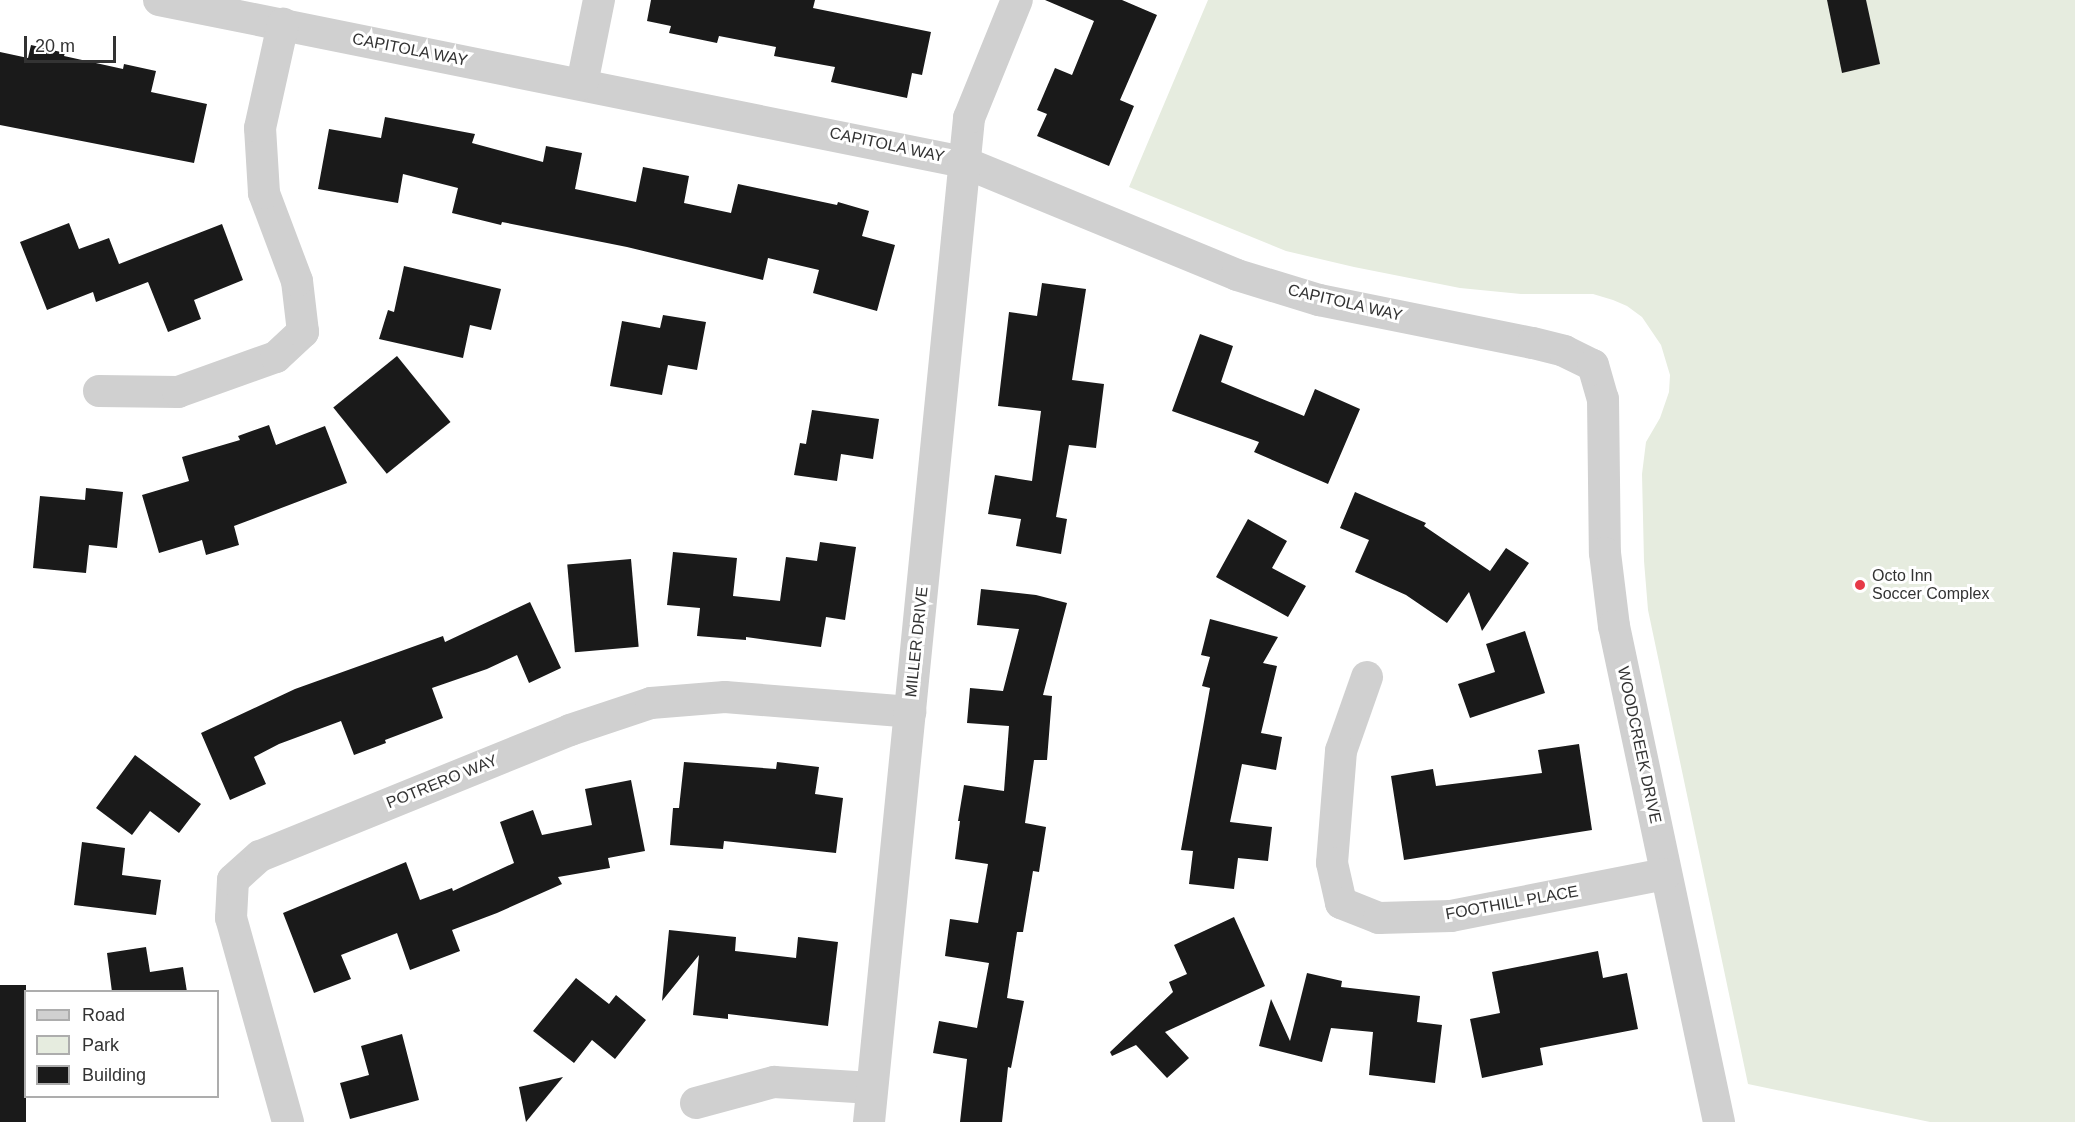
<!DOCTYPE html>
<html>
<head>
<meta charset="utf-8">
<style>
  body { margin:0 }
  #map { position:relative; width:2075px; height:1122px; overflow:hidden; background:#fff; font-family:Helvetica,sans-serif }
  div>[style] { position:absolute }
  .green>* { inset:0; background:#e6ecdf }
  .building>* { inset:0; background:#1a1a1a; transform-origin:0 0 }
  .minor>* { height:32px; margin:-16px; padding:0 16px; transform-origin:16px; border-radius:16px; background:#d0d0d0 }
  .dots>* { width:16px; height:16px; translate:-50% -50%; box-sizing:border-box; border:3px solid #fff; border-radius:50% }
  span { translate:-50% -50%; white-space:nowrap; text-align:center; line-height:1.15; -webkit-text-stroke:6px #fff; paint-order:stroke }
  .street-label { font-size:16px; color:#333 }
  .poi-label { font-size:16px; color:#333 }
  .left { translate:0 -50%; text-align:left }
  .legend { position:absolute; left:24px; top:990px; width:195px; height:108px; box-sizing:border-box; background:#fff; border:2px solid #adadad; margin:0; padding:8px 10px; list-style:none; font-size:18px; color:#333 }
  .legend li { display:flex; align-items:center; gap:12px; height:30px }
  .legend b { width:30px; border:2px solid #adadad }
  .scale { position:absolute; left:24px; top:36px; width:92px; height:27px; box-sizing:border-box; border:3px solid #333; border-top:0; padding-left:8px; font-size:18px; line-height:21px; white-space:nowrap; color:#333; -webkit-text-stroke:4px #fff; paint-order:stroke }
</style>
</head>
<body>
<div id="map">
  <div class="green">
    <i style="clip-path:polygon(1208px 0,2075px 0,2075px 1122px,1930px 1122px,1748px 1084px,1648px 610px,1644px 561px,1642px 474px,1646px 442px,1660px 418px,1669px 392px,1670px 375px,1661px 345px,1642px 317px,1627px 306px,1613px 300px,1593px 294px,1521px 294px,1460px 288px,1354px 267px,1286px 251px,1129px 187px)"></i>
  </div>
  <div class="building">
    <i style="clip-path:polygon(651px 0,815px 0,813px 8px,931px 32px,922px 75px,912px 73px,907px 98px,831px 82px,835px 67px,774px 56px,776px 47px,719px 36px,717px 43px,669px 33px,671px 26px,647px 21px)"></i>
    <i style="clip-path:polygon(1045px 0,1122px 0,1157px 15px,1120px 100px,1134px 106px,1109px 166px,1037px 136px,1047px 114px,1037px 110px,1055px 68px,1072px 75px,1094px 21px)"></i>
    <i style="clip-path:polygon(1827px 0,1866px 0,1880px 64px,1842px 73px)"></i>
    <i style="clip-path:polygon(31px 45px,65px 53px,64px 56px,123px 69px,124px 64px,156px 71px,151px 92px,207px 104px,194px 163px,0 125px,0 52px,28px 58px)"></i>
    <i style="clip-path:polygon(385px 117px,475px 134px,472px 143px,543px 162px,546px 146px,582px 153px,575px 189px,636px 202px,643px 167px,689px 176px,684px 203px,731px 213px,738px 184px,837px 205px,838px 202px,869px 211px,862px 236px,895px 245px,877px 311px,813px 293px,819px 270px,768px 258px,763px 280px,627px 247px,502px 222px,501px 225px,452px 213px,458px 188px,403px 174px,398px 203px,318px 189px,329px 129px,381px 138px)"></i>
    <i style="clip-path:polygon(69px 223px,79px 249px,109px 238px,119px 264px,222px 224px,243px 280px,194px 300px,201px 319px,168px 332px,148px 282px,96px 302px,93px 292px,47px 310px,20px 242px)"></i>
    <i style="clip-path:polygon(404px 266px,501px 289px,491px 330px,470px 325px,463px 358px,379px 339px,388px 310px,394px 312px)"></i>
    <i style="clip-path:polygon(1042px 283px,1086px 289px,1072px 380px,1104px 384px,1096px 448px,1069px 445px,1056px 517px,1067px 519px,1061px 554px,1016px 546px,1021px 519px,988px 514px,995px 475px,1032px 481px,1041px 411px,998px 406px,1009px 312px,1037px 316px)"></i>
    <i style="clip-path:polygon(663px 315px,706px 322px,697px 370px,668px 365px,662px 395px,610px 386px,622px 321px,660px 328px)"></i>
    <i style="clip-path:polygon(1200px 334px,1233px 346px,1221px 382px,1304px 416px,1315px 389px,1360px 409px,1328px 484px,1254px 452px,1259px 442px,1172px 411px)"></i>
    <i style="left:397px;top:356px;width:85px;height:82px;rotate:51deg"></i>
    <i style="clip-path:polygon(812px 410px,879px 419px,873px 459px,841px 454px,837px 481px,794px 475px,800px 443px,806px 444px)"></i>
    <i style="clip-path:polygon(269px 425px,276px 445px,325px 426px,347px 483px,234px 526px,239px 545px,206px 555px,202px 540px,159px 553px,142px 495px,189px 481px,182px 457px,240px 440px,238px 436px)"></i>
    <i style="clip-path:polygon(86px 488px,123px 492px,117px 548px,89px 545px,86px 573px,33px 568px,40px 496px,85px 500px)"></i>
    <i style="clip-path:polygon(1355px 492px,1426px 523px,1424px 526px,1490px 571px,1506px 548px,1529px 563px,1482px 631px,1469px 592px,1447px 623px,1406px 595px,1355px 572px,1369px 540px,1340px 528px)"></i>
    <i style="clip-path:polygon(1248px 519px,1287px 541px,1272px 568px,1306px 586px,1288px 617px,1216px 577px)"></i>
    <i style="clip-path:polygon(820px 542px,856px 547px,845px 620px,826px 617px,821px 647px,746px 637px,746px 640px,697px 636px,700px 608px,667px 605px,673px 552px,737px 558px,733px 596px,780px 601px,786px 557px,817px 561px)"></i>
    <i style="left:631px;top:559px;width:88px;height:64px;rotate:85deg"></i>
    <i style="clip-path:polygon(981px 589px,1036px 595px,1067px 603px,1043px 695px,1052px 696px,1047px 760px,1034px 760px,1025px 823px,1046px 827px,1039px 872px,1033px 871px,1023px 932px,1017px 932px,1007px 998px,1024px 1001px,1011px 1068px,1008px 1067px,1002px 1122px,960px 1122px,967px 1059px,933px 1053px,939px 1021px,977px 1028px,989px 963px,945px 956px,950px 919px,978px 923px,988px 864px,955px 859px,960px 821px,958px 821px,964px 785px,1004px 791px,1009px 726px,967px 723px,970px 688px,1003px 691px,1019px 629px,977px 625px)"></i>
    <i style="clip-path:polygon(530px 602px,561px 668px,529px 683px,517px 655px,487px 669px,432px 688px,443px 718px,385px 740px,386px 743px,354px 755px,341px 721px,279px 744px,254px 757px,266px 784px,230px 800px,201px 733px,295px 689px,443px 636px,445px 642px)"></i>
    <i style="clip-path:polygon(1210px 619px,1278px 637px,1263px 663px,1277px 666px,1261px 733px,1282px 737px,1276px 770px,1242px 764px,1230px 822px,1272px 827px,1268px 861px,1238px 858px,1234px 889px,1189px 884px,1193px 851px,1181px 850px,1210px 688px,1202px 686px,1210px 657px,1201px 655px)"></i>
    <i style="clip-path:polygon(1525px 631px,1545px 693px,1470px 718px,1458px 684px,1495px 672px,1486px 644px)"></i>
    <i style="clip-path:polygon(1579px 744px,1592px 830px,1404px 860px,1391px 776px,1433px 769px,1436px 786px,1542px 773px,1538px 750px)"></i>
    <i style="clip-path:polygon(135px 755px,201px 804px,179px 833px,150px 811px,132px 835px,96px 808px)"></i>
    <i style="clip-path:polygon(684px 762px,776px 769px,777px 762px,819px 767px,815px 794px,843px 798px,836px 853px,724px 841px,723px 849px,670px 845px,673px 808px,679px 808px)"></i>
    <i style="clip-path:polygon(631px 780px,645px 851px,608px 858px,610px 868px,558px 877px,562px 884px,497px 913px,452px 930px,460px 951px,410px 970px,397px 933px,341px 955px,351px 979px,314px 993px,283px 913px,406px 862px,420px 900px,452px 888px,453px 891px,514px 863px,500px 822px,533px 810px,542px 835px,592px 825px,585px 789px)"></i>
    <i style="clip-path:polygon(82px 842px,125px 848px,122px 875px,161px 880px,156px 915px,74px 905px)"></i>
    <i style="clip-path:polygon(1234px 917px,1265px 986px,1165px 1032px,1189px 1058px,1167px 1078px,1136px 1045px,1112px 1056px,1110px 1052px,1173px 992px,1169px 982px,1187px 974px,1174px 945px)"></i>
    <i style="clip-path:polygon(669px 930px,736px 937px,735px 951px,796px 958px,798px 937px,838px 942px,828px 1026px,728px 1014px,728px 1019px,693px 1015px,699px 955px,662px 1001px)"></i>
    <i style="clip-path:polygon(146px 947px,150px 972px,183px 967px,187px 992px,112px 992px,107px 953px)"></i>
    <i style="clip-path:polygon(1598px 951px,1603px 978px,1627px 973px,1638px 1029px,1540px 1048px,1543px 1065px,1482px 1078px,1470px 1019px,1500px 1013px,1492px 972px)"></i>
    <i style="clip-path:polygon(1307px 973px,1342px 981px,1341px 987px,1420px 996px,1417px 1022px,1442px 1025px,1435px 1083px,1369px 1075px,1373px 1032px,1331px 1028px,1322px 1062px,1259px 1046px,1271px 999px,1290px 1041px)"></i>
    <i style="clip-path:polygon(576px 978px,609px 1004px,616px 995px,646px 1020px,615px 1059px,592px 1040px,574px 1063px,533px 1031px)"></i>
    <i style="left:26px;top:985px;width:137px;height:27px;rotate:90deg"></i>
    <i style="clip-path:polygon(402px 1034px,419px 1100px,350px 1119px,340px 1083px,369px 1075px,361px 1046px)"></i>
    <i style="clip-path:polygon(563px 1077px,526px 1122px,519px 1087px)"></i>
  </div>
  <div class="minor">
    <i style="left:159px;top:0;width:820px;rotate:11.39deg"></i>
    <i style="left:963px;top:162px;width:296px;rotate:22.4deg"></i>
    <i style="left:1237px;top:275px;width:86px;rotate:17deg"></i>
    <i style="left:1319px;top:300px;width:218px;rotate:11.4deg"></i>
    <i style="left:1533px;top:343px;width:32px;rotate:14deg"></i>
    <i style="left:1564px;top:351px;width:32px;rotate:26deg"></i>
    <i style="left:1593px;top:365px;width:35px;rotate:74deg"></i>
    <i style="left:1603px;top:399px;width:154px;rotate:89.3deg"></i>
    <i style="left:1605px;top:553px;width:74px;rotate:83deg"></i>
    <i style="left:1614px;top:626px;width:507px;rotate:78.05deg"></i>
    <i style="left:582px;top:84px;width:86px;rotate:-78.6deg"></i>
    <i style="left:99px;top:391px;width:79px;rotate:0.7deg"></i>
    <i style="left:178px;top:392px;width:104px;rotate:-19.7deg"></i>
    <i style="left:276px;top:357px;width:37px;rotate:-43deg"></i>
    <i style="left:303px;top:332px;width:51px;rotate:-96.7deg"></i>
    <i style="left:297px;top:281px;width:94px;rotate:-110.6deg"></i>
    <i style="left:264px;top:193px;width:65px;rotate:-93.5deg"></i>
    <i style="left:260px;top:128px;width:107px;rotate:-77.5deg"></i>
    <i style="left:1367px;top:677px;width:78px;rotate:109.4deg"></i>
    <i style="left:1341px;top:751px;width:112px;rotate:94.6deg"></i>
    <i style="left:1332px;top:863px;width:41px;rotate:77.3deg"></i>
    <i style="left:1341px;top:903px;width:41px;rotate:21.5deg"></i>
    <i style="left:1379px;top:918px;width:72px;rotate:-1.6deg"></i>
    <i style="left:1451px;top:916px;width:218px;rotate:-11.1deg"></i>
    <i style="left:696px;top:1103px;width:81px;rotate:-15.1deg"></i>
    <i style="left:774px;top:1082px;width:98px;rotate:3.5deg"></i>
    <i style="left:288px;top:1122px;width:212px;rotate:-105.6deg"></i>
    <i style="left:231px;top:918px;width:38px;rotate:-87deg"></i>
    <i style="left:233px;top:880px;width:36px;rotate:-42deg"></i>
    <i style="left:260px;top:856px;width:335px;rotate:-22.1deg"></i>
    <i style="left:570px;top:730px;width:85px;rotate:-18.4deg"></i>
    <i style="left:651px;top:703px;width:74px;rotate:-4.6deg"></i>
    <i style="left:725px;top:697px;width:186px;rotate:4.6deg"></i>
    <i style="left:869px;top:1122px;width:1009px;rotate:-84.31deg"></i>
    <i style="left:969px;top:118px;width:127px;rotate:-67.9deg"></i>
  </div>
  <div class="dots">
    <i style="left:1860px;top:585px;background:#e63946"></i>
  </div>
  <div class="street-label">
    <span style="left:410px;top:50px;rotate:11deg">CAPITOLA WAY</span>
    <span style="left:887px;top:145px;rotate:12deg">CAPITOLA WAY</span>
    <span style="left:1345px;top:303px;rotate:13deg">CAPITOLA WAY</span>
    <span style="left:917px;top:642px;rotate:-84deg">MILLER DRIVE</span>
    <span style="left:1639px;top:745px;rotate:78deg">WOODCREEK DRIVE</span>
    <span style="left:442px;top:782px;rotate:-22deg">POTRERO WAY</span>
    <span style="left:1512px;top:903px;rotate:-10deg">FOOTHILL PLACE</span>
  </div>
  <div class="poi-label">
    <span class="left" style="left:1872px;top:585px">Octo Inn<br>Soccer Complex</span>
  </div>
  <ul class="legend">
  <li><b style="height:8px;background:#d0d0d0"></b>Road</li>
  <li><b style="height:16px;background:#e6ecdf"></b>Park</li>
  <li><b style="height:16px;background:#1a1a1a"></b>Building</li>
  </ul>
  <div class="scale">20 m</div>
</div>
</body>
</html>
